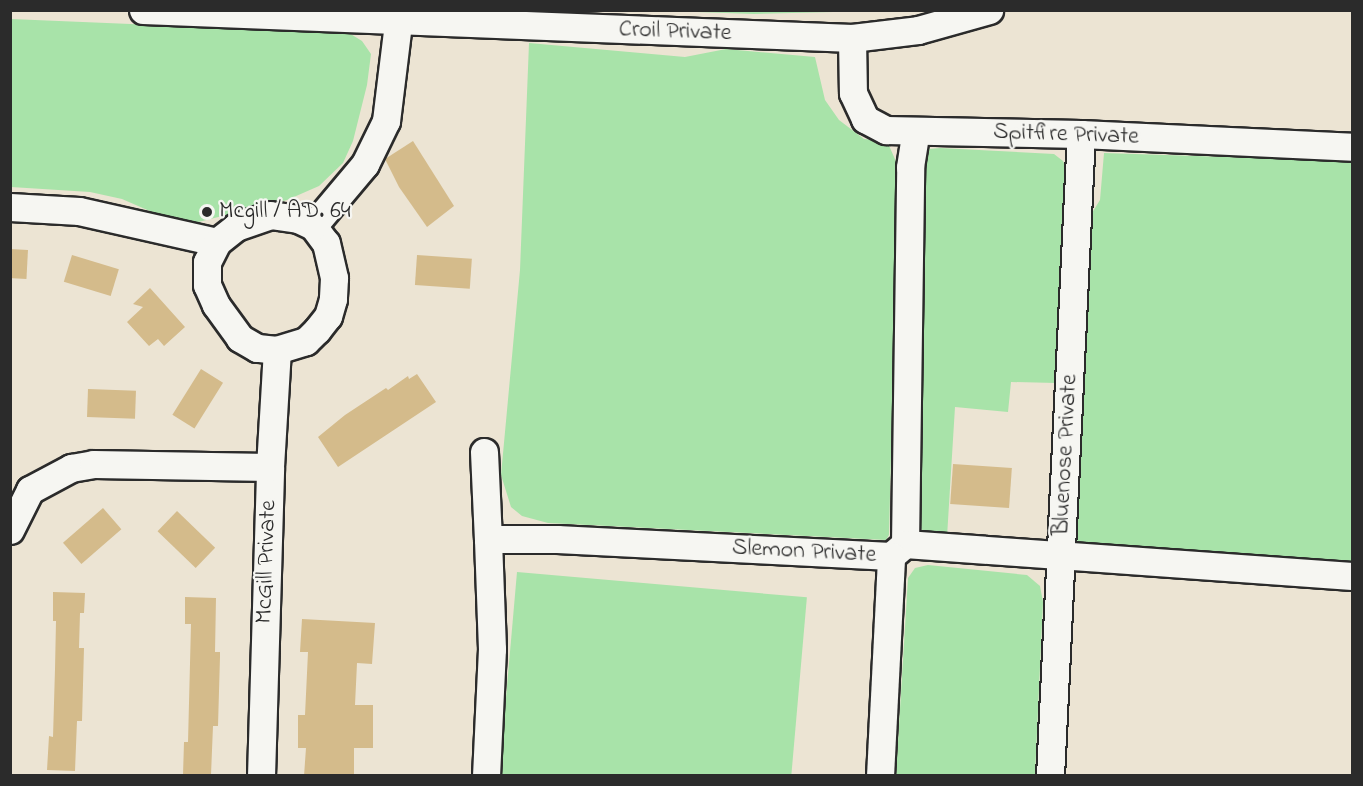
<!DOCTYPE html>
<html>
<head>
<meta charset="utf-8">
<style>
  body { margin:0 }
  #map { position:relative; width:1363px; height:786px; overflow:hidden; background:#ece4d3; font-family:"Indie Flower",sans-serif }
  div>[style] { position:absolute }
  .green>* { inset:0; background:#a8e3a9; transform-origin:0 0 }
  .building>* { inset:0; background:#d4bb8b; transform-origin:0 0 }
  .roads { filter:drop-shadow(2px 0 #2b2b2b) drop-shadow(-2px 0 #2b2b2b) drop-shadow(0 2px #2b2b2b) drop-shadow(0 -2px #2b2b2b) }
  .minor>* { height:27px; margin:-13.5px; padding:0 13.5px; transform-origin:13.5px; border-radius:13.5px; background:#f6f6f2 }
  .dots>* { width:16px; height:16px; translate:-50% -50%; box-sizing:border-box; border:3px solid #f6f6f2; border-radius:50% }
  span { translate:-50% -50%; white-space:nowrap; text-align:center; line-height:1.15; -webkit-text-stroke:4.5px #f6f6f2; paint-order:stroke }
  .street-label { font-size:24px; color:#2b2b2b }
  .poi-label { font-size:24px; color:#2b2b2b }
  .left { translate:0 -50%; text-align:left }
  .frame { position:absolute; inset:0; border:12px solid #2b2b2b; pointer-events:none }
</style>
</head>
<body>
<div id="map">
  <div class="green">
    <i style="clip-path:polygon(668px 11px,874px 10px,874px 11px,754px 14px)"></i>
    <i style="clip-path:polygon(11px 19px,349px 33px,362px 41px,371px 54px,367px 85px,353px 141px,343px 163px,319px 186px,287px 200px,190px 224px,175px 222px,122px 199px,90px 192px,11px 187px)"></i>
    <i style="clip-path:polygon(529px 43px,685px 57px,726px 49px,815px 57px,825px 100px,839px 120px,864px 139px,887px 141px,898px 166px,898px 186px,889px 535px,886px 540px,548px 523px,522px 516px,511px 507px,501px 475px,520px 270px)"></i>
    <i style="clip-path:polygon(940px 148px,1054px 154px,1063px 161px,1067px 171px,1056px 383px,1011px 382px,1008px 412px,955px 407px,947px 537px,930px 536px,920px 528px,913px 518px,924px 155px,929px 149px)"></i>
    <i style="clip-path:polygon(1104px 153px,1352px 161px,1352px 562px,1084px 546px,1075px 539px,1072px 530px,1074px 498px,1079px 480px,1090px 216px,1100px 200px)"></i>
    <i style="clip-path:polygon(928px 565px,1027px 575px,1040px 586px,1043px 602px,1035px 775px,896px 775px,908px 578px,915px 568px)"></i>
    <i style="left:517px;top:572px;width:291px;height:205px;rotate:5deg"></i>
  </div>
  <div class="building">
    <i style="clip-path:polygon(413px 141px,454px 206px,427px 227px,399px 187px,385px 159px)"></i>
    <i style="left:10px;top:249px;width:18px;height:29px;rotate:3deg"></i>
    <i style="left:72px;top:255px;width:49px;height:28px;rotate:17deg"></i>
    <i style="left:417px;top:255px;width:55px;height:30px;rotate:4deg"></i>
    <i style="clip-path:polygon(150px 288px,185px 327px,164px 346px,158px 339px,149px 346px,127px 322px,143px 307px,133px 304px)"></i>
    <i style="left:201px;top:369px;width:26px;height:54px;rotate:32deg"></i>
    <i style="clip-path:polygon(417px 374px,436px 402px,338px 467px,318px 437px,345px 415px,386px 388px,388px 390px,408px 376px,409px 379px)"></i>
    <i style="left:88px;top:389px;width:48px;height:28px;rotate:2deg"></i>
    <i style="left:953px;top:464px;width:59px;height:40px;rotate:4deg"></i>
    <i style="left:103px;top:508px;width:28px;height:53px;rotate:49deg"></i>
    <i style="left:177px;top:511px;width:53px;height:28px;rotate:44deg"></i>
    <i style="clip-path:polygon(53px 592px,85px 593px,84px 613px,80px 613px,79px 648px,84px 648px,82px 721px,77px 721px,75px 771px,47px 770px,49px 736px,53px 737px,55px 669px,56px 621px,53px 621px)"></i>
    <i style="clip-path:polygon(185px 597px,216px 598px,215px 652px,220px 652px,220px 657px,218px 726px,213px 726px,211px 775px,183px 775px,184px 742px,188px 742px,191px 624px,185px 624px)"></i>
    <i style="clip-path:polygon(302px 619px,375px 623px,372px 664px,357px 663px,355px 705px,373px 705px,373px 748px,354px 748px,354px 776px,304px 776px,306px 748px,298px 748px,298px 715px,305px 715px,308px 652px,300px 652px)"></i>
  </div>
  <div class="roads">
    <div class="minor">
      <i style="left:143px;top:10px;width:710px;rotate:2.26deg"></i>
      <i style="left:852px;top:38px;width:66px;rotate:-6.9deg"></i>
      <i style="left:918px;top:30px;width:74px;rotate:-15.7deg"></i>
      <i style="left:852px;top:38px;width:55px;rotate:89deg"></i>
      <i style="left:853px;top:93px;width:29px;rotate:65deg"></i>
      <i style="left:865px;top:119px;width:24px;rotate:28deg"></i>
      <i style="left:886px;top:130px;width:195px;rotate:1.2deg"></i>
      <i style="left:1081px;top:134px;width:271px;rotate:2.7deg"></i>
      <i style="left:10px;top:207px;width:69px;rotate:3.3deg"></i>
      <i style="left:79px;top:211px;width:141px;rotate:12.7deg"></i>
      <i style="left:270px;top:215px;width:28px;rotate:8deg"></i>
      <i style="left:298px;top:219px;width:17px;rotate:25deg"></i>
      <i style="left:313px;top:226px;width:21px;rotate:53deg"></i>
      <i style="left:326px;top:243px;width:36px;rotate:77deg"></i>
      <i style="left:334px;top:278px;width:21px;rotate:93deg"></i>
      <i style="left:333px;top:299px;width:18px;rotate:106deg"></i>
      <i style="left:328px;top:316px;width:18px;rotate:128deg"></i>
      <i style="left:317px;top:330px;width:16px;rotate:135deg"></i>
      <i style="left:306px;top:341px;width:30px;rotate:163deg"></i>
      <i style="left:277px;top:350px;width:20px;rotate:-174deg"></i>
      <i style="left:257px;top:348px;width:20px;rotate:-150deg"></i>
      <i style="left:240px;top:338px;width:41px;rotate:-126deg"></i>
      <i style="left:216px;top:305px;width:22px;rotate:-114deg"></i>
      <i style="left:207px;top:285px;width:23px;rotate:-90deg"></i>
      <i style="left:207px;top:262px;width:22px;rotate:-63deg"></i>
      <i style="left:217px;top:242px;width:24px;rotate:-38deg"></i>
      <i style="left:236px;top:227px;width:36px;rotate:-19deg"></i>
      <i style="left:313px;top:226px;width:81px;rotate:-50deg"></i>
      <i style="left:365px;top:164px;width:48px;rotate:-64deg"></i>
      <i style="left:386px;top:121px;width:99px;rotate:-83deg"></i>
      <i style="left:484px;top:452px;width:87px;rotate:87.4deg"></i>
      <i style="left:10px;top:530px;width:45px;rotate:-63.4deg"></i>
      <i style="left:30px;top:490px;width:47px;rotate:-28.2deg"></i>
      <i style="left:71px;top:468px;width:22px;rotate:-10deg"></i>
      <i style="left:93px;top:464px;width:177px;rotate:1deg"></i>
      <i style="left:905px;top:544px;width:377px;rotate:-89.2deg"></i>
      <i style="left:910px;top:167px;width:36px;rotate:-81deg"></i>
      <i style="left:261px;top:776px;width:309px;rotate:-88.3deg"></i>
      <i style="left:270px;top:467px;width:117px;rotate:-86.6deg"></i>
      <i style="left:486px;top:776px;width:127px;rotate:-87.3deg"></i>
      <i style="left:492px;top:649px;width:110px;rotate:-92.1deg"></i>
      <i style="left:488px;top:539px;width:69px"></i>
      <i style="left:557px;top:539px;width:334px;rotate:2.9deg"></i>
      <i style="left:891px;top:556px;width:18px;rotate:-41deg"></i>
      <i style="left:905px;top:544px;width:448px;rotate:4.1deg"></i>
      <i style="left:880px;top:776px;width:220px;rotate:-87.1deg"></i>
      <i style="left:1050px;top:776px;width:643px;rotate:-87.24deg"></i>
    </div>
  </div>
  <div class="dots">
    <i style="left:207px;top:212px;background:#2b2b2b"></i>
  </div>
  <div class="street-label">
    <span style="left:675px;top:32px;rotate:2deg">Croil Private</span>
    <span style="left:1066px;top:135px;rotate:2deg">Spitfire Private</span>
    <span style="left:1066px;top:455px;rotate:-87deg">Bluenose Private</span>
    <span style="left:804px;top:552px;rotate:3deg">Slemon Private</span>
    <span style="left:267px;top:562px;rotate:-88deg">McGill Private</span>
  </div>
  <div class="poi-label">
    <span class="left" style="left:219px;top:212px">Mcgill / AD. 64</span>
  </div>
  <div class="frame"></div>
</div>
</body>
</html>
